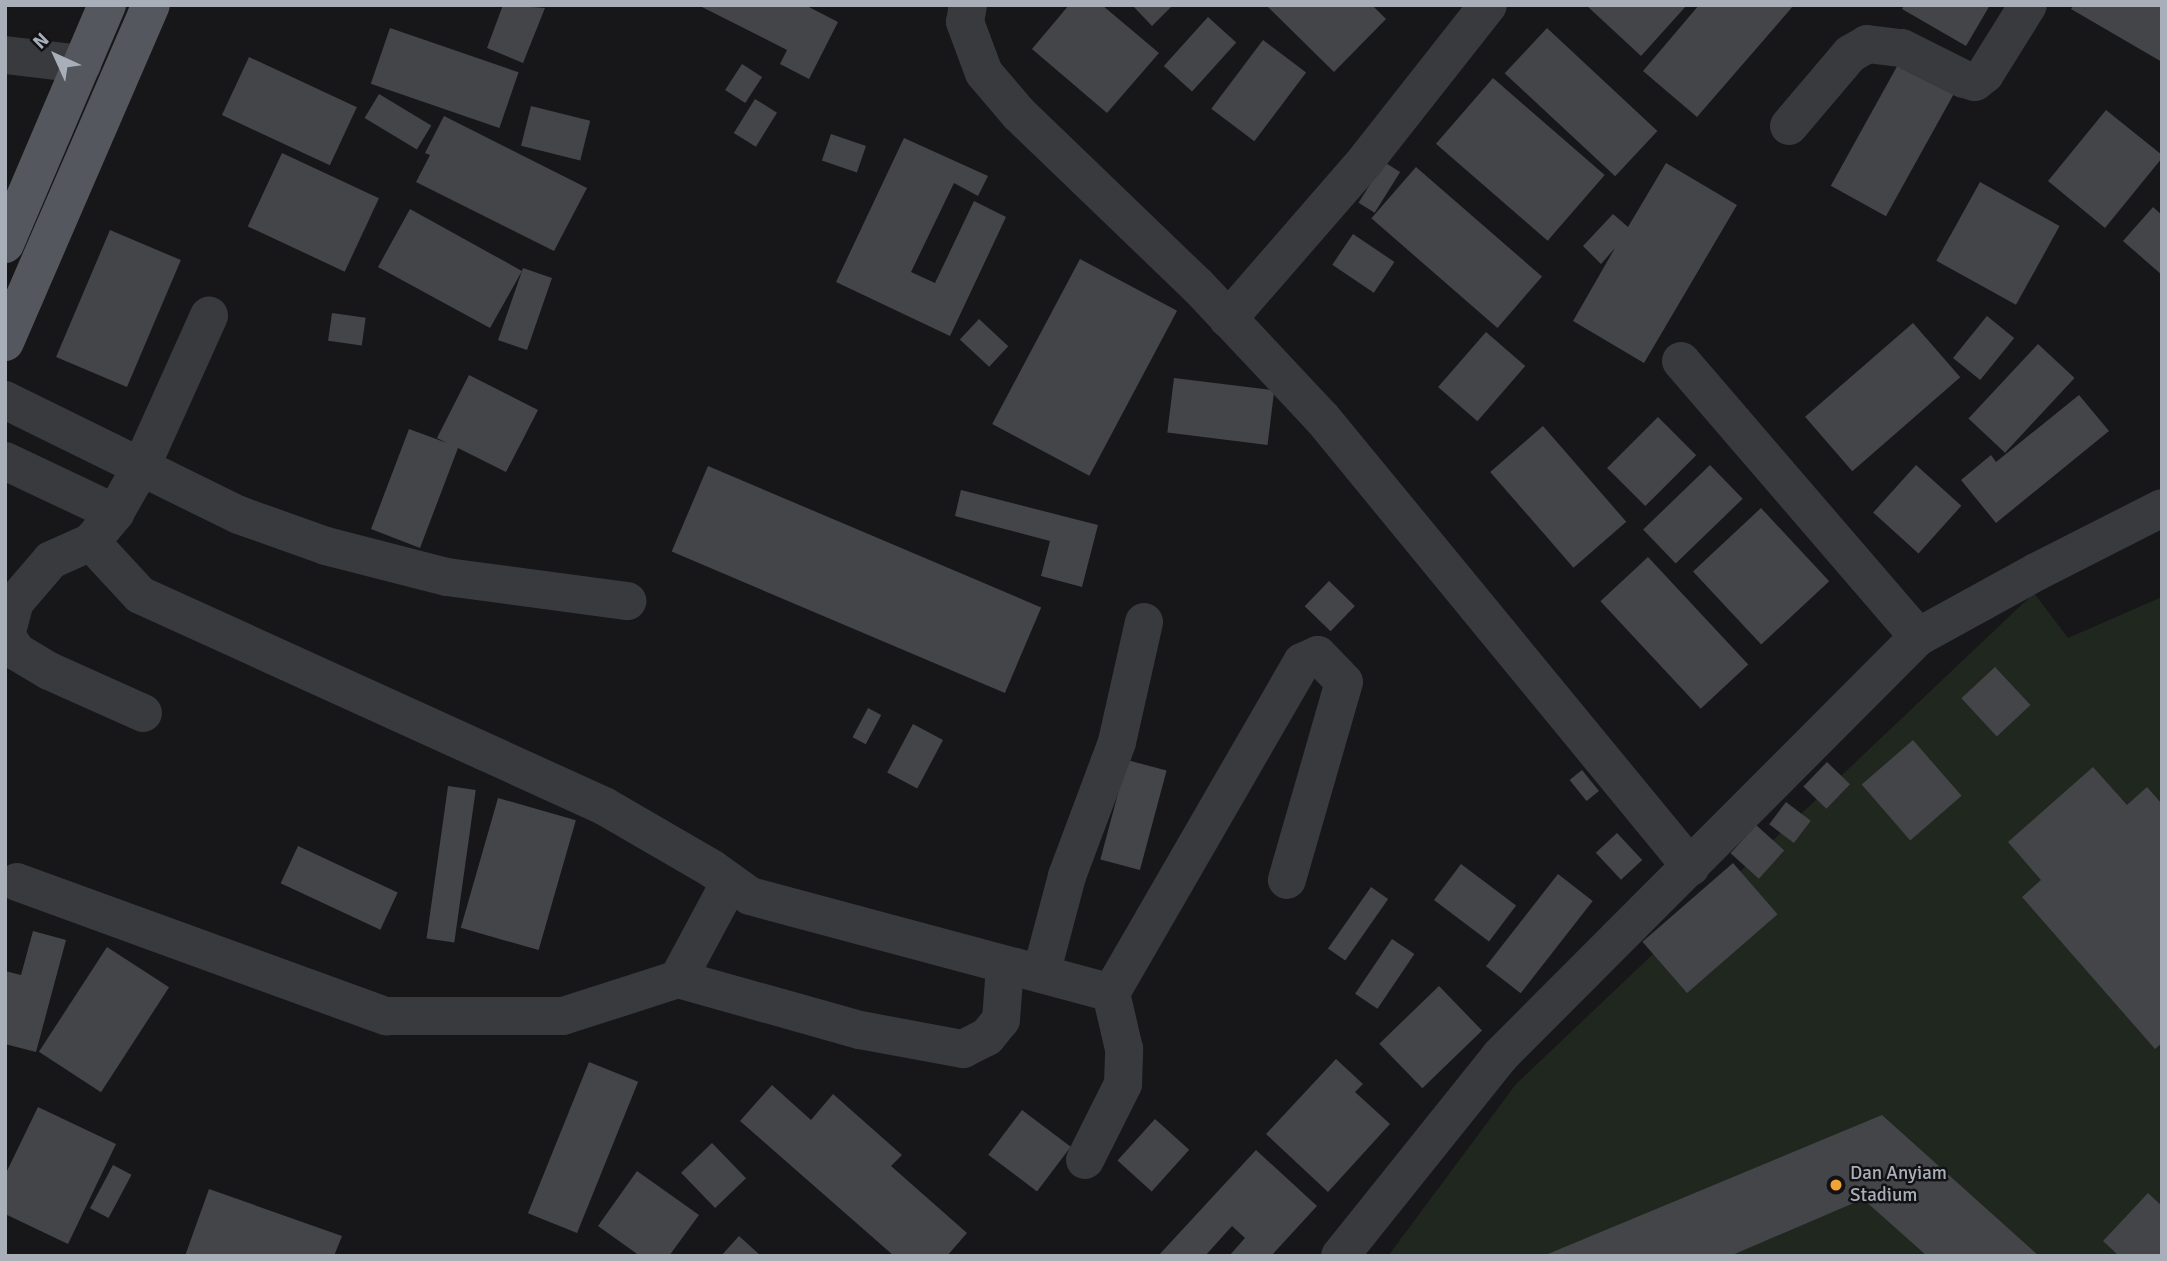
<!DOCTYPE html>
<html>
<head>
<meta charset="utf-8">
<style>
  body { margin:0 }
  #map { position:relative; width:2167px; height:1261px; overflow:hidden; background:#171719; font-family:Signika,sans-serif }
  div>[style] { position:absolute }
  .green>* { inset:0; background:#1f271f }
  .building>* { inset:0; background:#434549; transform-origin:0 0 }
  .minor>* { height:38px; margin:-19px; padding:0 19px; transform-origin:19px; border-radius:19px; background:#383a3e }
  .major>* { height:38px; margin:-19px; padding:0 19px; transform-origin:19px; border-radius:19px; background:#54575d }
  .dots>* { width:19px; height:19px; translate:-50% -50%; box-sizing:border-box; border:4px solid #121214; border-radius:50% }
  span { translate:-50% -50%; white-space:nowrap; text-align:center; line-height:1.15; -webkit-text-stroke:5px #121214; paint-order:stroke }
  .poi-label { font-size:19px; color:#a9afb9 }
  .left { translate:0 -50%; text-align:left }
  .frame { position:absolute; inset:0; border:7px solid #a9afb9; pointer-events:none }
  .north { position:absolute; left:21px; top:21px; width:70px; height:70px; -webkit-text-stroke:5px #121214; paint-order:stroke; rotate:315deg; font-size:19px; font-weight:700; line-height:28px; text-align:center; color:#a9afb9 }
  .north::after { content:''; display:block; margin:auto; width:24px; height:32px; background:#a9afb9; clip-path:polygon(50% 0,100% 100%,50% 72%,0 100%) }
</style>
</head>
<body>
<div id="map">
  <div class="green">
    <i style="clip-path:polygon(2034px 593px,2068px 638px,2162px 597px,2162px 1256px,1388px 1256px,1516px 1084px)"></i>
  </div>
  <div class="building">
    <i style="clip-path:polygon(503px 5px,545px 8px,523px 63px,487px 48px)"></i>
    <i style="clip-path:polygon(698px 5px,805px 5px,838px 22px,809px 79px,780px 64px,787px 50px)"></i>
    <i style="clip-path:polygon(1069px 5px,1102px 5px,1159px 53px,1107px 113px,1032px 49px)"></i>
    <i style="clip-path:polygon(1132px 5px,1173px 5px,1152px 26px)"></i>
    <i style="clip-path:polygon(1266px 5px,1372px 5px,1386px 19px,1334px 72px)"></i>
    <i style="clip-path:polygon(1586px 5px,1687px 5px,1641px 56px)"></i>
    <i style="clip-path:polygon(1699px 5px,1794px 5px,1697px 117px,1643px 71px)"></i>
    <i style="clip-path:polygon(1904px 5px,1990px 5px,1966px 46px,1902px 9px)"></i>
    <i style="clip-path:polygon(2074px 5px,2162px 5px,2162px 62px,2071px 9px)"></i>
    <i style="left:1208px;top:17px;width:38px;height:66px;rotate:42deg"></i>
    <i style="left:390px;top:28px;width:136px;height:59px;rotate:19deg"></i>
    <i style="left:1547px;top:28px;width:151px;height:62px;rotate:43deg"></i>
    <i style="left:1263px;top:40px;width:54px;height:86px;rotate:37deg"></i>
    <i style="left:1905px;top:52px;width:63px;height:153px;rotate:29deg"></i>
    <i style="left:249px;top:57px;width:119px;height:64px;rotate:25deg"></i>
    <i style="left:742px;top:64px;width:24px;height:31px;rotate:33deg"></i>
    <i style="left:1493px;top:78px;width:148px;height:87px;rotate:41deg"></i>
    <i style="left:379px;top:94px;width:61px;height:28px;rotate:31deg"></i>
    <i style="left:755px;top:99px;width:26px;height:40px;rotate:32deg"></i>
    <i style="left:531px;top:106px;width:61px;height:41px;rotate:14deg"></i>
    <i style="clip-path:polygon(2106px 110px,2162px 155px,2162px 158px,2105px 228px,2048px 181px)"></i>
    <i style="clip-path:polygon(444px 116px,587px 188px,554px 251px,416px 182px,430px 155px,425px 153px)"></i>
    <i style="left:831px;top:134px;width:37px;height:28px;rotate:19deg"></i>
    <i style="clip-path:polygon(904px 138px,988px 176px,978px 196px,954px 183px,911px 272px,935px 283px,974px 201px,1006px 217px,950px 336px,836px 282px)"></i>
    <i style="left:282px;top:153px;width:107px;height:81px;rotate:25deg"></i>
    <i style="left:1384px;top:162px;width:19px;height:48px;rotate:32deg"></i>
    <i style="clip-path:polygon(1666px 163px,1737px 205px,1644px 363px,1573px 321px,1615px 248px,1601px 264px,1583px 246px,1613px 214px,1628px 227px)"></i>
    <i style="left:1416px;top:167px;width:167px;height:68px;rotate:41deg"></i>
    <i style="left:1980px;top:182px;width:91px;height:90px;rotate:29deg"></i>
    <i style="clip-path:polygon(2153px 207px,2162px 215px,2162px 275px,2123px 241px)"></i>
    <i style="clip-path:polygon(410px 209px,522px 271px,523px 268px,552px 278px,527px 350px,498px 340px,522px 271px,490px 328px,378px 267px)"></i>
    <i style="left:110px;top:230px;width:77px;height:138px;rotate:23deg"></i>
    <i style="left:1353px;top:234px;width:50px;height:37px;rotate:34deg"></i>
    <i style="left:1080px;top:259px;width:110px;height:187px;rotate:28deg"></i>
    <i style="left:332px;top:313px;width:34px;height:28px;rotate:8deg"></i>
    <i style="left:1987px;top:316px;width:35px;height:54px;rotate:39deg"></i>
    <i style="left:979px;top:319px;width:40px;height:28px;rotate:43deg"></i>
    <i style="left:1913px;top:323px;width:72px;height:143px;rotate:49deg"></i>
    <i style="left:1486px;top:332px;width:52px;height:73px;rotate:41deg"></i>
    <i style="left:2038px;top:344px;width:50px;height:102px;rotate:43deg"></i>
    <i style="clip-path:polygon(469px 375px,538px 410px,506px 472px,458px 448px,420px 548px,371px 529px,409px 429px,447px 443px,437px 438px)"></i>
    <i style="left:1174px;top:378px;width:101px;height:55px;rotate:7deg"></i>
    <i style="clip-path:polygon(2079px 395px,2109px 431px,1996px 523px,1961px 480px,1991px 455px,1996px 462px)"></i>
    <i style="left:1658px;top:417px;width:54px;height:72px;rotate:45deg"></i>
    <i style="left:1543px;top:426px;width:127px;height:70px;rotate:49deg"></i>
    <i style="left:1710px;top:465px;width:47px;height:93px;rotate:46deg"></i>
    <i style="left:1916px;top:465px;width:61px;height:64px;rotate:42deg"></i>
    <i style="left:708px;top:466px;width:362px;height:93px;rotate:23deg"></i>
    <i style="clip-path:polygon(961px 490px,1098px 525px,1082px 587px,1041px 576px,1050px 541px,955px 516px)"></i>
    <i style="left:1761px;top:508px;width:100px;height:93px;rotate:47deg"></i>
    <i style="left:1648px;top:557px;width:147px;height:65px;rotate:47deg"></i>
    <i style="left:1329px;top:581px;width:36px;height:35px;rotate:44deg"></i>
    <i style="left:1995px;top:667px;width:52px;height:46px;rotate:47deg"></i>
    <i style="left:868px;top:708px;width:15px;height:33px;rotate:28deg"></i>
    <i style="left:913px;top:724px;width:34px;height:55px;rotate:28deg"></i>
    <i style="left:1913px;top:740px;width:74px;height:68px;rotate:49deg"></i>
    <i style="left:1127px;top:760px;width:41px;height:103px;rotate:15deg"></i>
    <i style="left:1827px;top:762px;width:32px;height:34px;rotate:44deg"></i>
    <i style="clip-path:polygon(2093px 767px,2127px 805px,2147px 787px,2162px 804px,2162px 1043px,2155px 1049px,2022px 897px,2041px 880px,2008px 842px)"></i>
    <i style="left:1582px;top:770px;width:27px;height:16px;rotate:51deg"></i>
    <i style="left:448px;top:786px;width:28px;height:154px;rotate:8deg"></i>
    <i style="left:498px;top:798px;width:81px;height:135px;rotate:16deg"></i>
    <i style="left:1786px;top:802px;width:31px;height:28px;rotate:37deg"></i>
    <i style="left:1756px;top:825px;width:38px;height:38px;rotate:42deg"></i>
    <i style="left:1617px;top:833px;width:37px;height:29px;rotate:47deg"></i>
    <i style="left:298px;top:846px;width:110px;height:41px;rotate:25deg"></i>
    <i style="left:1733px;top:863px;width:68px;height:120px;rotate:49deg"></i>
    <i style="left:1461px;top:864px;width:69px;height:45px;rotate:37deg"></i>
    <i style="left:1558px;top:874px;width:44px;height:117px;rotate:38deg"></i>
    <i style="left:1371px;top:887px;width:21px;height:75px;rotate:35deg"></i>
    <i style="clip-path:polygon(33px 931px,66px 940px,36px 1052px,5px 1044px,5px 971px,21px 975px)"></i>
    <i style="left:1392px;top:939px;width:27px;height:66px;rotate:34deg"></i>
    <i style="left:107px;top:947px;width:74px;height:125px;rotate:33deg"></i>
    <i style="left:1439px;top:986px;width:62px;height:83px;rotate:46deg"></i>
    <i style="clip-path:polygon(1336px 1059px,1363px 1084px,1355px 1092px,1390px 1124px,1328px 1192px,1266px 1134px)"></i>
    <i style="left:589px;top:1062px;width:53px;height:163px;rotate:22deg"></i>
    <i style="clip-path:polygon(772px 1085px,811px 1120px,833px 1094px,902px 1155px,891px 1166px,967px 1233px,947px 1256px,894px 1256px,740px 1121px)"></i>
    <i style="clip-path:polygon(38px 1107px,116px 1144px,68px 1244px,5px 1214px,5px 1175px)"></i>
    <i style="left:1022px;top:1110px;width:61px;height:56px;rotate:37deg"></i>
    <i style="clip-path:polygon(1882px 1115px,2039px 1256px,1927px 1256px,1863px 1199px,1730px 1256px,1543px 1256px)"></i>
    <i style="left:1155px;top:1119px;width:46px;height:56px;rotate:42deg"></i>
    <i style="left:712px;top:1143px;width:49px;height:43px;rotate:46deg"></i>
    <i style="clip-path:polygon(1256px 1150px,1317px 1206px,1271px 1256px,1229px 1256px,1245px 1238px,1232px 1226px,1205px 1256px,1158px 1256px)"></i>
    <i style="left:113px;top:1165px;width:21px;height:49px;rotate:28deg"></i>
    <i style="clip-path:polygon(637px 1171px,699px 1215px,669px 1256px,640px 1256px,598px 1226px)"></i>
    <i style="clip-path:polygon(209px 1189px,342px 1236px,334px 1256px,185px 1256px)"></i>
    <i style="clip-path:polygon(2148px 1193px,2162px 1206px,2162px 1256px,2119px 1256px,2103px 1241px)"></i>
    <i style="clip-path:polygon(739px 1236px,761px 1256px,721px 1256px)"></i>
  </div>
  <div class="minor">
    <i style="left:968px;top:5px;width:17px;rotate:100deg"></i>
    <i style="left:965px;top:22px;width:54px;rotate:69.6deg"></i>
    <i style="left:984px;top:73px;width:54px;rotate:49.5deg"></i>
    <i style="left:1019px;top:114px;width:247px;rotate:43.9deg"></i>
    <i style="left:1197px;top:285px;width:183px;rotate:46.8deg"></i>
    <i style="left:1322px;top:418px;width:581px;rotate:50.59deg"></i>
    <i style="left:5px;top:55px;width:78px;rotate:6.7deg"></i>
    <i style="left:1789px;top:126px;width:94px;rotate:-49.7deg"></i>
    <i style="left:1850px;top:54px;width:20px;rotate:-30deg"></i>
    <i style="left:1867px;top:44px;width:35px;rotate:7deg"></i>
    <i style="left:1902px;top:48px;width:69px;rotate:26.6deg"></i>
    <i style="left:1964px;top:79px;width:11px;rotate:15deg"></i>
    <i style="left:1975px;top:82px;width:13px;rotate:-39deg"></i>
    <i style="left:1985px;top:74px;width:81px;rotate:-58.1deg"></i>
    <i style="left:1228px;top:319px;width:211px;rotate:-49deg"></i>
    <i style="left:1366px;top:160px;width:197px;rotate:-51.8deg"></i>
    <i style="left:1681px;top:361px;width:364px;rotate:49.3deg"></i>
    <i style="left:5px;top:400px;width:261px;rotate:26.2deg"></i>
    <i style="left:239px;top:515px;width:92px;rotate:19.6deg"></i>
    <i style="left:326px;top:546px;width:125px;rotate:14.4deg"></i>
    <i style="left:447px;top:577px;width:182px;rotate:7.6deg"></i>
    <i style="left:5px;top:461px;width:122px;rotate:25.3deg"></i>
    <i style="left:91px;top:542px;width:72px;rotate:47.2deg"></i>
    <i style="left:140px;top:595px;width:510px;rotate:24.45deg"></i>
    <i style="left:604px;top:806px;width:124px;rotate:30.1deg"></i>
    <i style="left:711px;top:868px;width:48px;rotate:35.7deg"></i>
    <i style="left:750px;top:896px;width:374px;rotate:15deg"></i>
    <i style="left:1111px;top:993px;width:382px;rotate:-60deg"></i>
    <i style="left:1302px;top:662px;width:17px;rotate:-24deg"></i>
    <i style="left:1318px;top:655px;width:37px;rotate:46deg"></i>
    <i style="left:1344px;top:682px;width:206px;rotate:106.1deg"></i>
    <i style="left:143px;top:713px;width:103px;rotate:-155.9deg"></i>
    <i style="left:49px;top:671px;width:37px;rotate:-149deg"></i>
    <i style="left:17px;top:652px;width:20px;rotate:-123deg"></i>
    <i style="left:6px;top:635px;width:34px;rotate:-75deg"></i>
    <i style="left:15px;top:602px;width:55px;rotate:-49.4deg"></i>
    <i style="left:51px;top:560px;width:44px;rotate:-24.2deg"></i>
    <i style="left:91px;top:542px;width:38px;rotate:-50deg"></i>
    <i style="left:115px;top:513px;width:53px;rotate:-60.5deg"></i>
    <i style="left:141px;top:467px;width:166px;rotate:-65.8deg"></i>
    <i style="left:17px;top:882px;width:393px;rotate:20deg"></i>
    <i style="left:386px;top:1016px;width:177px"></i>
    <i style="left:563px;top:1016px;width:121px;rotate:-17.8deg"></i>
    <i style="left:678px;top:979px;width:108px;rotate:-61.8deg"></i>
    <i style="left:1041px;top:974px;width:101px;rotate:-75.1deg"></i>
    <i style="left:1067px;top:876px;width:143px;rotate:-69.5deg"></i>
    <i style="left:1117px;top:742px;width:123px;rotate:-77.3deg"></i>
    <i style="left:678px;top:979px;width:189px;rotate:15.7deg"></i>
    <i style="left:860px;top:1030px;width:105px;rotate:10.5deg"></i>
    <i style="left:963px;top:1049px;width:27px;rotate:-27deg"></i>
    <i style="left:987px;top:1037px;width:22px;rotate:-51deg"></i>
    <i style="left:1001px;top:1020px;width:53px;rotate:-85.7deg"></i>
    <i style="left:1085px;top:1160px;width:85px;rotate:-63.4deg"></i>
    <i style="left:1123px;top:1084px;width:35px;rotate:-88deg"></i>
    <i style="left:1124px;top:1049px;width:57px;rotate:-103.1deg"></i>
    <i style="left:1340px;top:1256px;width:256px;rotate:-51.3deg"></i>
    <i style="left:1500px;top:1056px;width:592px;rotate:-45.07deg"></i>
    <i style="left:1918px;top:637px;width:135px;rotate:-28.8deg"></i>
    <i style="left:2036px;top:572px;width:141px;rotate:-26.9deg"></i>
  </div>
  <div class="major">
    <i style="left:5px;top:244px;width:260px;rotate:-66.9deg"></i>
    <i style="left:5px;top:342px;width:367px;rotate:-66.6deg"></i>
  </div>
  <div class="dots">
    <i style="left:1836px;top:1185px;background:#f3a236"></i>
  </div>
  <div class="poi-label">
    <span class="left" style="left:1850px;top:1185px">Dan Anyiam<br>Stadium</span>
  </div>
  <div class="frame"></div>
  <div class="north">N</div>
</div>
</body>
</html>
